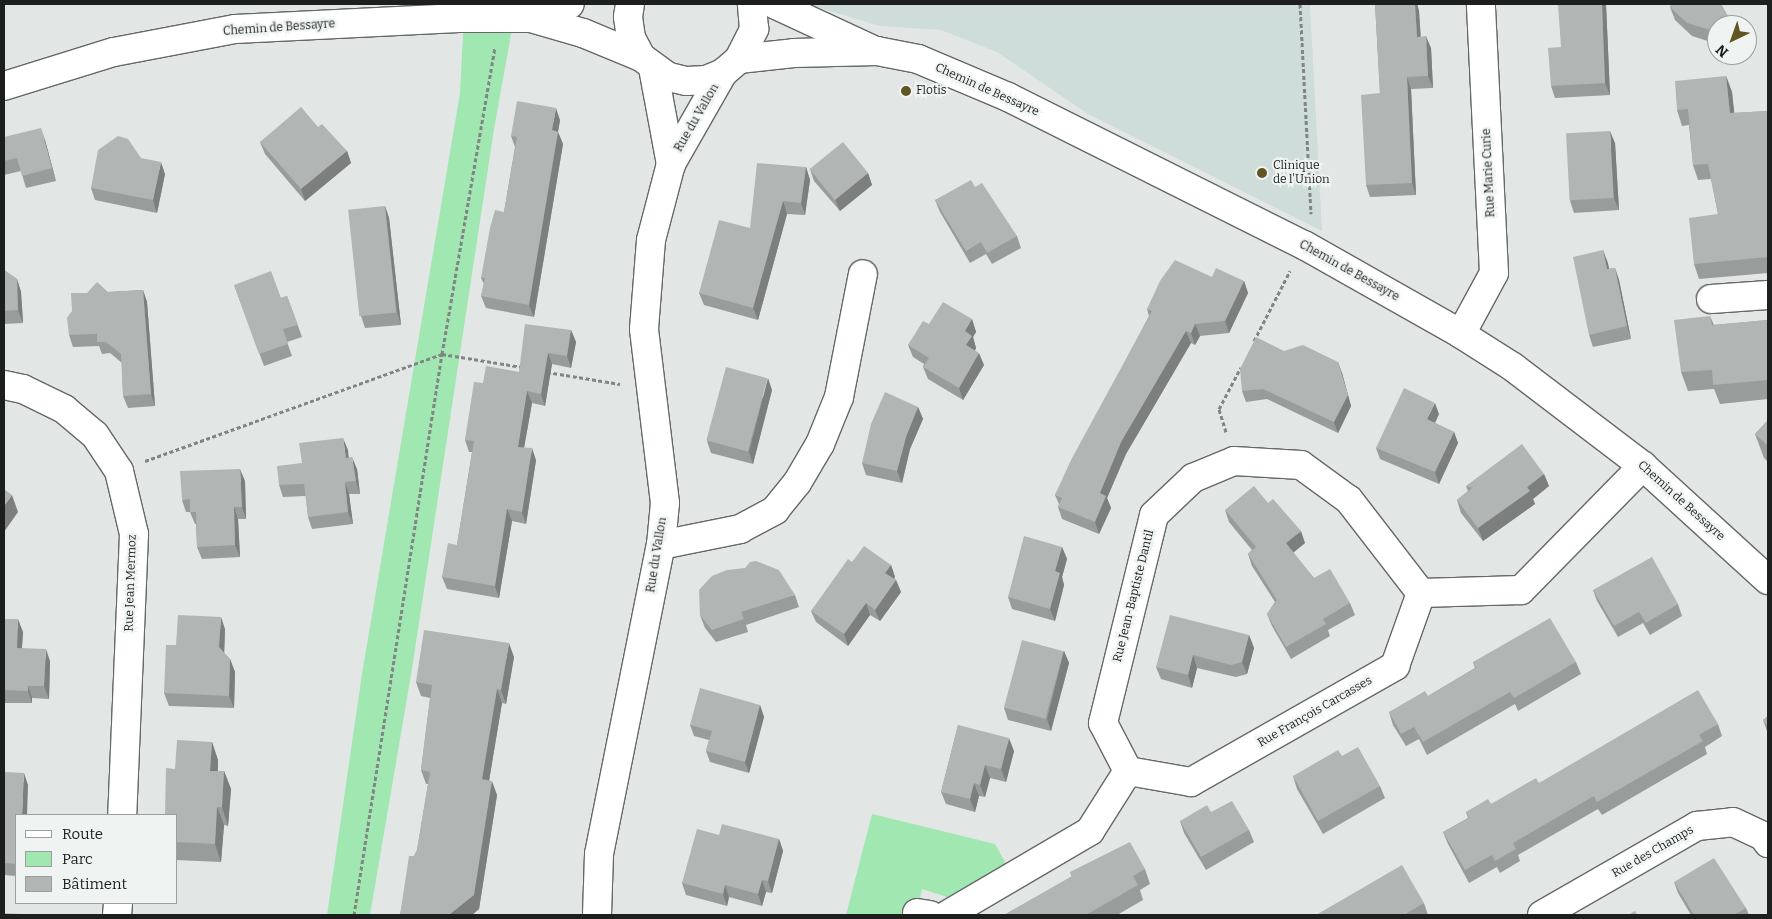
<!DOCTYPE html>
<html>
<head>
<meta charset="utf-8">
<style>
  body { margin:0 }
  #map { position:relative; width:1772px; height:919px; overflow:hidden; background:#e2e7e6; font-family:Bitter,serif }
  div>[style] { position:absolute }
  .built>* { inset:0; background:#cedcda }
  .green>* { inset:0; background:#a0e7b1 }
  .path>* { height:3px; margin-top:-1.5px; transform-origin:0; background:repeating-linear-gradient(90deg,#818584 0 4px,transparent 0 6.5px) }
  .roads { filter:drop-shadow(1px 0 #646868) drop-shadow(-1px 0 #646868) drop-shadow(0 1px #646868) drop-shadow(0 -1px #646868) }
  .minor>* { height:28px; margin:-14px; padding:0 14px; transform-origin:14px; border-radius:14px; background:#fff }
  .wall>* { inset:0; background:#989c9a }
  .shaded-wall>* { inset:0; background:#7c7f7d }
  .building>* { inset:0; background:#b1b5b3; transform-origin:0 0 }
  .dots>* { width:14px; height:14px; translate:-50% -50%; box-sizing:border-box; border:2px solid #eff4f3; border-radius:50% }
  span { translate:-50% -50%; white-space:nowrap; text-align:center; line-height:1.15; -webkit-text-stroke:4px #eff4f3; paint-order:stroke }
  .street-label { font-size:12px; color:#1d1f1f }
  .poi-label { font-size:12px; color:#1d1f1f }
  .left { translate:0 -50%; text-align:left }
  .frame { position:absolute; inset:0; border:5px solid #1d1f1f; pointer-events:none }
  .legend { position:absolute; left:15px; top:814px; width:162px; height:90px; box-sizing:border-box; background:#eff4f3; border:1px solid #9b9f9e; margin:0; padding:6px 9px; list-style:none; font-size:15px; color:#1d1f1f }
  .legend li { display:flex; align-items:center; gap:10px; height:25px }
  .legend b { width:25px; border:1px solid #9b9f9e }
  .north { position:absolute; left:1707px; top:15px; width:50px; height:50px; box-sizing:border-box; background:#eff4f3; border:1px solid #9b9f9e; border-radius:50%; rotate:222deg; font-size:14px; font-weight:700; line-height:20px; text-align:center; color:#1d1f1f }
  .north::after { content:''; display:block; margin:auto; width:18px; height:22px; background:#615522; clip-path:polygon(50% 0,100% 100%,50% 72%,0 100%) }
</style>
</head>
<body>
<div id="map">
  <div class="built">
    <i style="clip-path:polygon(807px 4px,1310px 4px,1322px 231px,1088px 114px,997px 52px,941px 30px,880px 26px)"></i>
  </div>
  <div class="green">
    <i style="clip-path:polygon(464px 18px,514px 18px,494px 129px,412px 669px,370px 915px,327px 915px,362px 674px,460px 93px)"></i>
    <i style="clip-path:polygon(872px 814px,995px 844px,1006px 864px,947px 897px,922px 889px,916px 915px,846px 915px)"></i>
  </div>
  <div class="path">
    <i style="left:1300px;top:4px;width:210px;rotate:87deg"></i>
    <i style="left:1254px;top:341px;width:79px;rotate:-62.8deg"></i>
    <i style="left:547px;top:372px;width:74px;rotate:9.3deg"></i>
    <i style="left:1226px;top:432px;width:24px;rotate:-107deg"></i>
    <i style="left:1219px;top:409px;width:47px;rotate:-62.4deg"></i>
    <i style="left:145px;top:461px;width:316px;rotate:-19.8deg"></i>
    <i style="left:442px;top:354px;width:81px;rotate:9.2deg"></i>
    <i style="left:354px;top:915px;width:568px;rotate:-81.09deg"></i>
    <i style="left:442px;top:354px;width:312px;rotate:-80.2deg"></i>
  </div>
  <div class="roads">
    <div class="minor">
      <i style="left:630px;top:4px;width:13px;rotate:99deg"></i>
      <i style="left:628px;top:17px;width:21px;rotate:82deg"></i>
      <i style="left:631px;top:38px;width:21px;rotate:62deg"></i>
      <i style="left:641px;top:57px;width:34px;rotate:36deg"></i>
      <i style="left:669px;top:77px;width:18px;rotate:13deg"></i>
      <i style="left:687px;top:81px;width:19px;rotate:-3deg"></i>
      <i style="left:706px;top:80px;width:18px;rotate:-22deg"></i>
      <i style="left:723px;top:73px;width:21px;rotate:-41deg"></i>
      <i style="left:739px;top:59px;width:34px;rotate:-63deg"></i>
      <i style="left:754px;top:29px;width:25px;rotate:-95deg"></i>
      <i style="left:774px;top:4px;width:107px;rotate:24.9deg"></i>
      <i style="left:531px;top:18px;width:41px;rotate:-19.7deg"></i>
      <i style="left:739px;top:59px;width:55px;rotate:-6.2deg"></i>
      <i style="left:794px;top:53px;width:83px;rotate:-1.4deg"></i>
      <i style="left:877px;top:51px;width:42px;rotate:11deg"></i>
      <i style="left:918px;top:59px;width:98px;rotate:22.9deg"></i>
      <i style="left:1008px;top:97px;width:331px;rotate:26.6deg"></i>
      <i style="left:1304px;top:245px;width:180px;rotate:29.5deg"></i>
      <i style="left:1461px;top:334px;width:62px;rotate:32.4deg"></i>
      <i style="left:1513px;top:367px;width:163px;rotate:37.3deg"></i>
      <i style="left:1643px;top:466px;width:169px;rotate:42.4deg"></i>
      <i style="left:653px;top:68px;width:98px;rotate:79.4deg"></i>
      <i style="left:4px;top:86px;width:115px;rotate:-17.2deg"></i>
      <i style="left:114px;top:52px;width:123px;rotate:-10.8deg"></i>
      <i style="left:235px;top:29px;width:229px;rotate:-2.8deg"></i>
      <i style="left:464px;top:18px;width:67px"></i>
      <i style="left:531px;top:18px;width:54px;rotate:16.1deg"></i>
      <i style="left:583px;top:33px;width:63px;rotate:22.5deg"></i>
      <i style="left:1711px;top:299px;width:57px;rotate:-4deg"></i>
      <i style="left:1461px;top:334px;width:69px;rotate:-61.6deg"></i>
      <i style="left:1494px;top:273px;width:269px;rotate:-92.8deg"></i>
      <i style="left:4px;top:385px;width:19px;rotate:12deg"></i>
      <i style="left:23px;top:389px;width:46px;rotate:26deg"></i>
      <i style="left:64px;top:409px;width:40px;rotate:40deg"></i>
      <i style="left:95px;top:435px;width:43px;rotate:56.3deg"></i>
      <i style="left:119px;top:471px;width:65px;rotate:76.6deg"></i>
      <i style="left:134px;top:534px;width:281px;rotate:92.4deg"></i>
      <i style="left:661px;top:545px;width:81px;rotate:-11.4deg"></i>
      <i style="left:740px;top:529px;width:40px;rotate:-28deg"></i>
      <i style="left:775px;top:510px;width:35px;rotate:-51deg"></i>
      <i style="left:797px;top:483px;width:45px;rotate:-59.5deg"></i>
      <i style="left:820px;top:444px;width:51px;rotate:-68deg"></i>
      <i style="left:839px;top:397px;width:125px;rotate:-79deg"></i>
      <i style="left:1128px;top:771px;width:54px;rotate:-117.5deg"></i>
      <i style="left:1103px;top:723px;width:214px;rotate:-76.2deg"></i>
      <i style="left:1154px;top:515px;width:54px;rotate:-43.5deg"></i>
      <i style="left:1193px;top:478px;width:44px;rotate:-22.5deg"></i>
      <i style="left:1234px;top:461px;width:67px;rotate:3.4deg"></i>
      <i style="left:1301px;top:465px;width:59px;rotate:36.1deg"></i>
      <i style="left:1349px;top:500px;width:118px;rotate:52.3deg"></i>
      <i style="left:917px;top:913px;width:13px;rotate:9deg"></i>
      <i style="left:117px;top:915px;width:12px;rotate:-85deg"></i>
      <i style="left:597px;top:915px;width:61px;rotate:-88.1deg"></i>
      <i style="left:599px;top:854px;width:315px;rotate:-78.7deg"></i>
      <i style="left:661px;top:545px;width:42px;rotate:-84.6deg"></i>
      <i style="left:665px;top:503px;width:175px;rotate:-96.9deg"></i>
      <i style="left:644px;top:329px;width:89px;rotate:-85.5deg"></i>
      <i style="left:651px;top:240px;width:79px;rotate:-75.3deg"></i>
      <i style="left:671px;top:164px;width:105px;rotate:-60.3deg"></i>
      <i style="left:947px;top:915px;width:166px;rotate:-30.4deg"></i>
      <i style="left:1090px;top:831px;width:71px;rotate:-57.7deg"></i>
      <i style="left:1128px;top:771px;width:64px;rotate:9.9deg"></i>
      <i style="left:1191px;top:782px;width:235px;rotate:-29.6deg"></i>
      <i style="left:1395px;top:666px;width:77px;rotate:-70.4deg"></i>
      <i style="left:1421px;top:593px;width:100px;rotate:-1.7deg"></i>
      <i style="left:1521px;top:590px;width:174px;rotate:-45.5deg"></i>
      <i style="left:1542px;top:915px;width:179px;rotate:-29.9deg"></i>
      <i style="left:1697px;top:826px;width:36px;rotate:-6deg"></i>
      <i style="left:1733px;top:822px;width:33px;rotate:25deg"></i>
      <i style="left:1763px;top:836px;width:9px;rotate:54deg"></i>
    </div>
  </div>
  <div class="wall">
    <i style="clip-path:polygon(1375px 4px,1417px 4px,1419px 11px,1421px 37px,1431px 48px,1433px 88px,1411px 89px,1416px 195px,1370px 197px,1366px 185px,1380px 93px)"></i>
    <i style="clip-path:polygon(1606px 4px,1610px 95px,1555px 98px,1551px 86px,1561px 47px)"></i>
    <i style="clip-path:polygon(1671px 4px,1721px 4px,1732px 25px,1717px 25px,1717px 44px,1692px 36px,1675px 20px,1670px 7px,1671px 5px)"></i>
    <i style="clip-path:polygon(1726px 76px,1732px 92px,1734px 113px,1768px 111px,1768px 273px,1699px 279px,1694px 264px,1718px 214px,1711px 179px,1698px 180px,1693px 165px,1689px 125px,1682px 126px,1677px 110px)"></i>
    <i style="clip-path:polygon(560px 120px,558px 132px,563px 144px,534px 317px,486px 308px,481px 296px,484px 284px,481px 278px,504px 212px,515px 147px,511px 136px)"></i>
    <i style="clip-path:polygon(318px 127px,347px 151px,351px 163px,305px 201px,265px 154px,260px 142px)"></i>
    <i style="clip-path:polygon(4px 137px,45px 140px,56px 181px,26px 188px,21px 171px,4px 175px)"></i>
    <i style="clip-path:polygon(1615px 143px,1619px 210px,1574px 213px,1570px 201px)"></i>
    <i style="clip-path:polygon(141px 158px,165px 174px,157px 213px,95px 200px,91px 188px)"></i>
    <i style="clip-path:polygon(806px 167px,810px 180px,805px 215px,787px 214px,758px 320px,704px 305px,699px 293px)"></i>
    <i style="clip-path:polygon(810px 169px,868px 173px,872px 185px,840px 211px,814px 181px)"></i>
    <i style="clip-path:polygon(975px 187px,1017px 236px,1021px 248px,992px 264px,986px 254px,970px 263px,940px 212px,935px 200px)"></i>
    <i style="clip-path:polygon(385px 206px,389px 218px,401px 325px,365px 328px,361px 316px)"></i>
    <i style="clip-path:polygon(1603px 250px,1609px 269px,1615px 268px,1619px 280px,1631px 339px,1593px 347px,1589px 335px)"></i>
    <i style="clip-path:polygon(4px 270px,17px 279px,21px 292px,23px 323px,4px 324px)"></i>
    <i style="clip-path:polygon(1212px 277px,1244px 281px,1248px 293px,1229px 333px,1200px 336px,1195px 345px,1191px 343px,1126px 454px,1107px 498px,1111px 508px,1099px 534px,1062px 519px,1058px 507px,1059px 504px,1055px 495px,1149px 316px,1147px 309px)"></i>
    <i style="clip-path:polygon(234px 285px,281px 298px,287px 296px,302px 337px,287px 342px,292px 356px,264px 366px)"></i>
    <i style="clip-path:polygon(143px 290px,147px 302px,155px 406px,128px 408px,123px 396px,122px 363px,110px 353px,102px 354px,99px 346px,73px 347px,69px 335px,108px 292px)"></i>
    <i style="clip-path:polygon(1710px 316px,1714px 325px,1768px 320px,1768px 399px,1720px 404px,1714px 389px,1688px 391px,1681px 372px)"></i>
    <i style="clip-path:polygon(972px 319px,976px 332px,973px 337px,976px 348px,975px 350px,984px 365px,963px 400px,928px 379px,923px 367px,924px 364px,913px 357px,908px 345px,929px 324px)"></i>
    <i style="clip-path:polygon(571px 330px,576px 342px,571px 368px,552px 364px,545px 406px,532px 403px,524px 448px,536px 460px,526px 524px,512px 521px,499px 598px,447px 589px,442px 577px,457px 545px,472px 452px,469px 452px,465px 440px,483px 383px,519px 372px)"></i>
    <i style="clip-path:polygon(1284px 351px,1342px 373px,1351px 406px,1338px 433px,1267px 399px,1246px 402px,1242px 391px)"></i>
    <i style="clip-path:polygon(772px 390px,753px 464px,711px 453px,707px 441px)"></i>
    <i style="clip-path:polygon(918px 407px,923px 419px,910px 449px,902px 483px,866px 475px,862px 463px)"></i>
    <i style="clip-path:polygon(1439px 414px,1435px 423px,1454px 432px,1458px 443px,1439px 484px,1380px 459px,1376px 448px)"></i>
    <i style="clip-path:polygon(1768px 420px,1768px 462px,1764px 458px,1755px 434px)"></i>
    <i style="clip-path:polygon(348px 450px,348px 457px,357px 469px,360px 494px,349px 494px,353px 524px,312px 529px,308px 517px,306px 496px,283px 497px,279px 485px,302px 463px)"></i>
    <i style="clip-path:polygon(1544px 474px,1549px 486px,1533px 499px,1535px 504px,1483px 541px,1461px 513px,1457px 500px,1468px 491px,1466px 486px)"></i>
    <i style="clip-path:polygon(245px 481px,246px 519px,238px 519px,240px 557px,202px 559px,197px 547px,196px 524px,195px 524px,190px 512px,186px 512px,182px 500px)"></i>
    <i style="clip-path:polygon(1268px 503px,1305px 543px,1293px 553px,1314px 578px,1350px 603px,1355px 615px,1328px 630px,1330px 636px,1291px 659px,1272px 626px,1267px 614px,1275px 602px,1252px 566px,1248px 554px,1252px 550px,1229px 522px,1225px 510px)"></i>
    <i style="clip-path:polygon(1062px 547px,1067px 559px,1062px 577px,1064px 585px,1055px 621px,1012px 609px,1008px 597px)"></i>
    <i style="clip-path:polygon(852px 562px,891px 565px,895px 577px,894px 578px,896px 580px,901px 592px,880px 621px,870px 615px,848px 646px,816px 622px,811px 611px)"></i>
    <i style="clip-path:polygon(1593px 590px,1678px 604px,1682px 616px,1650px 635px,1643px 623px,1618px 637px,1597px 601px)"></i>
    <i style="clip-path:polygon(795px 595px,799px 607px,746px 625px,748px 632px,716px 642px,705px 628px,700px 615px)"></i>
    <i style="clip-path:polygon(4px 619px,23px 632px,22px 648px,50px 661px,49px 699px,32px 698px,32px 703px,4px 703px)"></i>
    <i style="clip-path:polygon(225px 629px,224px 653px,230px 659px,235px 672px,234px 708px,169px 706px,164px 693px,176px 645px)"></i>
    <i style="clip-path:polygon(1249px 635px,1254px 648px,1247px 674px,1236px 677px,1197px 668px,1192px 688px,1161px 679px,1156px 667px)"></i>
    <i style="clip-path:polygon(1064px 651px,1069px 663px,1051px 731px,1008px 720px,1004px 708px)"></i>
    <i style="clip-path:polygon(514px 657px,506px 704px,502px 703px,489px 781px,497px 795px,479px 909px,472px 915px,400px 915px,414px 856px,417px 850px,428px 784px,426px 784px,421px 770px,430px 698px,421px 696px,416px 682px)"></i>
    <i style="clip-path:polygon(1473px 662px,1576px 662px,1581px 674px,1518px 711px,1515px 704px,1427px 755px,1419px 739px,1406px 746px,1393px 725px,1389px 712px,1428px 696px,1475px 668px)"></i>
    <i style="clip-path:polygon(760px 705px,764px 717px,749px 773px,710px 762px,706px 751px,709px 740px,694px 736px,690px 725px)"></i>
    <i style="clip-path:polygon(1768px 716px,1768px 734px,1763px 720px)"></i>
    <i style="clip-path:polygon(1718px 724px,1722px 736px,1705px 747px,1707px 754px,1602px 815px,1598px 809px,1518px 855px,1520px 861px,1500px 873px,1497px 867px,1469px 883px,1448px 844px,1443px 832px,1468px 818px,1466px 812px,1491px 804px,1539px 783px)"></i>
    <i style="clip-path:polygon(958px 725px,1014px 751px,1006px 782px,990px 778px,985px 797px,979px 796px,975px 812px,946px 804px,941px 792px)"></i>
    <i style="clip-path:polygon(212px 742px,218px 760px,218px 771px,224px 771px,231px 789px,228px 826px,224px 825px,221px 862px,176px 860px,176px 815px,175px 769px)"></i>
    <i style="clip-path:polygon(1342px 756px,1380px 786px,1385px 798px,1323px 834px,1297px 789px,1293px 776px)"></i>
    <i style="clip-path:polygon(4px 772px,28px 785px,16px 815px,16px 876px,4px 875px)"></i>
    <i style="clip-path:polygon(1211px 812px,1249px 830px,1254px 842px,1206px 870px,1184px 833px,1180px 821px)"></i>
    <i style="clip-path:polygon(719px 835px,779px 839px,783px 851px,772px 893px,766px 892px,762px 906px,729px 897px,727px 906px,686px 895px,682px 883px)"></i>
    <i style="clip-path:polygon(1145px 869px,1150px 884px,1140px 890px,1143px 900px,1117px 915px,1004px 915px,1072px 877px,1070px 872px)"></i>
    <i style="clip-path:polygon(1674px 882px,1746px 908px,1749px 915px,1691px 915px,1678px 893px)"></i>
    <i style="clip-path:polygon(1424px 903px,1428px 915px,1316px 915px)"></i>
  </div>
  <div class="shaded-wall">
    <i style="clip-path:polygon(1415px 4px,1417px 4px,1419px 11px,1421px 49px,1417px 37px)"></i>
    <i style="clip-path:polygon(1602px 4px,1606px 4px,1610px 95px,1605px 83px)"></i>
    <i style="clip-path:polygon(1731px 21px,1732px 25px,1727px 25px)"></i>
    <i style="clip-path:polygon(1426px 36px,1431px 48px,1433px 88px,1428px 76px)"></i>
    <i style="clip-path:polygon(1726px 76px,1732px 92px,1736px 129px,1730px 113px)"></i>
    <i style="clip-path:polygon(1407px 77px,1411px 89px,1416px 195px,1412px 183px)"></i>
    <i style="clip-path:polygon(556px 108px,560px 120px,558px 132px,563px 144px,534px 317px,529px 305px,552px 130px)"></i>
    <i style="clip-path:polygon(41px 128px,45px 140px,56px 181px,52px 168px)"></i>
    <i style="clip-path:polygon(1610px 131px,1615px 143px,1619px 210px,1614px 198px)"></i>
    <i style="clip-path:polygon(347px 151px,351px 163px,305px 201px,301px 189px)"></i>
    <i style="clip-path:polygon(161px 162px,165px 174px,157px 213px,153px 200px)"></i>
    <i style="clip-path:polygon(806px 167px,810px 180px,805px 215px,801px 203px)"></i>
    <i style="clip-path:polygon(868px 173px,872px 185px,840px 211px,835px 199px)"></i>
    <i style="clip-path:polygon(783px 201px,787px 214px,758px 320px,753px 308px)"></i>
    <i style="clip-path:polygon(385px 206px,389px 218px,401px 325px,397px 312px)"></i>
    <i style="clip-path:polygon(1603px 250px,1608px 263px,1612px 282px,1607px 269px)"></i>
    <i style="clip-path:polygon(1615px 268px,1619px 280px,1631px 339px,1627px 326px)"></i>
    <i style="clip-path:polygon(17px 279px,21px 292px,23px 323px,18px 310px)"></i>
    <i style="clip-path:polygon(1244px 281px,1248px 293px,1229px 333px,1225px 321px)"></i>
    <i style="clip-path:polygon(143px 290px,147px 302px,155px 406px,151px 394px)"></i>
    <i style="clip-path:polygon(972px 319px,976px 332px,973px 337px,976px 348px,971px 357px,966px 345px,965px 331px)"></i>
    <i style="clip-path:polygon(1195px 324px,1200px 336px,1195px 345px,1191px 333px)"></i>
    <i style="clip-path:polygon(571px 330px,576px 342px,571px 368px,567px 356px)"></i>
    <i style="clip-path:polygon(1186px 331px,1191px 343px,1126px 454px,1107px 498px,1111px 508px,1099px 534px,1095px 522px,1100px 493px,1121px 442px)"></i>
    <i style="clip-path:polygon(548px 353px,552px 364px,545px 406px,541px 394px)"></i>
    <i style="clip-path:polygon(979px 353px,984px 365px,963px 400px,959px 388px)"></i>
    <i style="clip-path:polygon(1338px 362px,1342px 373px,1351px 406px,1338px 433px,1334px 422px)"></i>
    <i style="clip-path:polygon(768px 378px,772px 390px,753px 464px,749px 452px)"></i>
    <i style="clip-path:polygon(527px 391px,532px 403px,522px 459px,518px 447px)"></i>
    <i style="clip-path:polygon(1435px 403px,1439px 414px,1431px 431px,1427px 419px)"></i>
    <i style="clip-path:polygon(918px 407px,923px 419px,910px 449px,902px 483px,897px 471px,906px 437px)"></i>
    <i style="clip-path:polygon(1454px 432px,1458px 443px,1439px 484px,1435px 472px)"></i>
    <i style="clip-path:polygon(343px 438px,348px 450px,350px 470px,346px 458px)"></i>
    <i style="clip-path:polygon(532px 448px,536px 460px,526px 524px,522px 512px)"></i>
    <i style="clip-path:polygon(352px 457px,357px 469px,360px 494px,356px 481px)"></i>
    <i style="clip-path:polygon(240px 469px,245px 481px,246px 519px,242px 507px)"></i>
    <i style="clip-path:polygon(1544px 474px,1549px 486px,1533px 499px,1535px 504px,1483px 541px,1478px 528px)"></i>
    <i style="clip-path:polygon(345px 482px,349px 494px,353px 524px,348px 512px)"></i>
    <i style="clip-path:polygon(12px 495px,18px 512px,4px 532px,4px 506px)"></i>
    <i style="clip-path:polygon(234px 507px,238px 519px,240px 557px,235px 545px)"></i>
    <i style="clip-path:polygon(507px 509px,512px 521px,499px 598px,495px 586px)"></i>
    <i style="clip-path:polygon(1301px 531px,1305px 543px,1290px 555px,1286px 543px)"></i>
    <i style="clip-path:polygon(1062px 547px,1067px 559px,1062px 577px,1064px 585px,1055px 621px,1050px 609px,1055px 571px)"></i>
    <i style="clip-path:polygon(891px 565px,895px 577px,890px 584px,885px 573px)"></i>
    <i style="clip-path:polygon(896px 580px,901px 592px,880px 621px,875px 610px)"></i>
    <i style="clip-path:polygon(866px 603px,870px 615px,848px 646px,844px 634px)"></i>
    <i style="clip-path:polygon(221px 617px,225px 629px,224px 659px,219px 647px)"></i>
    <i style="clip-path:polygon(18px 619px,23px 632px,21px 660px,17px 648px)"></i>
    <i style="clip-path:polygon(1249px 635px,1254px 648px,1247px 674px,1242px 662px)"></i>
    <i style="clip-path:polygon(509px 643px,514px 657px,506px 704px,501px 690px)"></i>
    <i style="clip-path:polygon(46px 649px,50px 661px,49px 699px,44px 686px)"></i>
    <i style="clip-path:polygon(1064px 651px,1069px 663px,1051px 731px,1047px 719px)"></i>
    <i style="clip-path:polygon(1193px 655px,1197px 668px,1192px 688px,1188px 675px)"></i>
    <i style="clip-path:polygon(230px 659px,235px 672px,234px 708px,229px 696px)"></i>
    <i style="clip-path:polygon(28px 686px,32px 698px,32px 703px,28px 691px)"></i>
    <i style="clip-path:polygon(497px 689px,502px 703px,487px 793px,482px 779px)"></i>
    <i style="clip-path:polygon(760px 705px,764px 717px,749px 773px,745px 762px)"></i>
    <i style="clip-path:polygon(1009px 738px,1014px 751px,1006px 782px,1001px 769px)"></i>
    <i style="clip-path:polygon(212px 742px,218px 760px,217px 789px,210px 771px)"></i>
    <i style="clip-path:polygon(985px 765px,990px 778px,985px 797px,980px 785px)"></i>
    <i style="clip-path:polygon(224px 771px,231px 789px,228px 826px,222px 807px)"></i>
    <i style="clip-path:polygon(24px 773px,28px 785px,27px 815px,22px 815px)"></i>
    <i style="clip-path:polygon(492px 781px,497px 795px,479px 909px,472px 915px,449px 915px)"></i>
    <i style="clip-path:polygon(974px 783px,979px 796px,975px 812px,970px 799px)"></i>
    <i style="clip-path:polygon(217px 807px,224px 825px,221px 862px,215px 844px)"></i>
    <i style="clip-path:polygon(779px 839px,783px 851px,772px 893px,768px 881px)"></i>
    <i style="clip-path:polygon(762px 880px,766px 892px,762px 906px,758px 894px)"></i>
    <i style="clip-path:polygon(725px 885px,729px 897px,727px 906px,723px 894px)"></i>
  </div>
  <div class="building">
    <i style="clip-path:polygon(1375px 4px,1415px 4px,1417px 37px,1426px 36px,1428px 76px,1407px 77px,1412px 183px,1366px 185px,1361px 95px,1380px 93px)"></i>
    <i style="clip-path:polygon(1558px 4px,1602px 4px,1605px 83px,1551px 86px,1548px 48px,1561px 47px)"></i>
    <i style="clip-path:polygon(1672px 4px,1721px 4px,1731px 21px,1727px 25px,1717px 25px,1717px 32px,1687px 23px,1670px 7px)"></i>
    <i style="clip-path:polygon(1726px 76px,1730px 113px,1768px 111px,1768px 257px,1694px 264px,1689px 218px,1718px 214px,1708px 164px,1693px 165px,1688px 109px,1677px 110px,1675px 81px)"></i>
    <i style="clip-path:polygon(517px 101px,556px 108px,552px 130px,558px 132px,529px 305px,481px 296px,485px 278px,481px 278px,490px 228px,495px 210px,504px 212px,517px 137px,511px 136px)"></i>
    <i style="clip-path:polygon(301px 107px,318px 127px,322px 124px,347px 151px,301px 189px,260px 142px)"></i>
    <i style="clip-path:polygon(41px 128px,52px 168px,22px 176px,17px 158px,4px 161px,4px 137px)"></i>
    <i style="left:1610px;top:131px;width:67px;height:44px;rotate:87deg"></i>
    <i style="clip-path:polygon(118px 136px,128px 139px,141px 158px,161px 162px,153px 200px,91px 188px,98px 150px)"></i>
    <i style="left:843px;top:142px;width:40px;height:43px;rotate:51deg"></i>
    <i style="clip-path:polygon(757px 163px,806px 167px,801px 203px,783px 201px,753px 308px,699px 293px,719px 220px,750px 228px)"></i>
    <i style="clip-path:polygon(971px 180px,975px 187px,982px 183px,1017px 236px,987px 253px,981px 242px,966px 251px,935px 200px)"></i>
    <i style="left:385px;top:206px;width:107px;height:37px;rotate:84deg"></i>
    <i style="clip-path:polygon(1603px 250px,1607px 269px,1615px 268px,1627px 326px,1589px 335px,1573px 257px)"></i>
    <i style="clip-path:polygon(1175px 260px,1212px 277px,1216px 268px,1244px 281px,1225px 321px,1195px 324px,1191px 333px,1186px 331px,1121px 442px,1100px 493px,1106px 496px,1095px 522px,1058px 507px,1062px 498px,1055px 495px,1071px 460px,1152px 311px,1147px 309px,1160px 281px)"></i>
    <i style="clip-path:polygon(4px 270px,17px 279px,18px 310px,4px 311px)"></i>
    <i style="clip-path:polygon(271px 271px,281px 298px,287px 296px,298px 325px,283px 329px,288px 344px,259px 354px,234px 285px)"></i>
    <i style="clip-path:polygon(97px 282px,108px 292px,143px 290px,151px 394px,123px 396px,121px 354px,106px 342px,97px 342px,97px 334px,69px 335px,67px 318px,72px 311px,71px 293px,87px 293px)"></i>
    <i style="clip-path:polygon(943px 302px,972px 319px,965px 331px,972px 336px,966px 345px,979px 353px,959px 388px,923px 367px,929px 358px,908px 345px,923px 321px,929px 324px)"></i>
    <i style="clip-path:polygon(1710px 316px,1712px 325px,1768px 320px,1768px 380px,1713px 385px,1712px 370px,1681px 372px,1674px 320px)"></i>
    <i style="clip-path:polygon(525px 324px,571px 330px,567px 356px,548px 353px,541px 394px,527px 391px,518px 447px,532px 448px,522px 512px,507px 509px,495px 586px,442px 577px,448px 543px,457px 545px,470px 465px,474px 441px,465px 440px,474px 382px,483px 383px,486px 366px,519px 372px)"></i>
    <i style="clip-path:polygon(1256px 337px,1284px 351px,1303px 345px,1338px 362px,1348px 395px,1334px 422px,1263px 389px,1242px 391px,1240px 369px)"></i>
    <i style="left:726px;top:367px;width:43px;height:76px;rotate:15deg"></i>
    <i style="clip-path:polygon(1404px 388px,1435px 403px,1427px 419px,1454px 432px,1435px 472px,1376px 448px)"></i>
    <i style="clip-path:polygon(885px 392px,918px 407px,906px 437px,897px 471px,862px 463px,871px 424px)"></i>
    <i style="clip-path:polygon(1768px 420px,1768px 446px,1755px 434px)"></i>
    <i style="clip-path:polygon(343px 438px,346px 458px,352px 457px,356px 481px,345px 482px,348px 512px,308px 517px,304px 484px,279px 485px,277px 466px,302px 463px,299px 443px)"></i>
    <i style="clip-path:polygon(1522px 444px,1544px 474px,1527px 487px,1530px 491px,1478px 528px,1457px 500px,1472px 488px,1466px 486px)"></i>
    <i style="clip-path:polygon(240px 469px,242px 507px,234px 507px,235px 545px,197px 547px,196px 512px,190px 512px,190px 499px,182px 500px,180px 471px)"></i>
    <i style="clip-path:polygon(1254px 486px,1268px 503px,1273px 499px,1301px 531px,1286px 543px,1314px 578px,1330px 569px,1350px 603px,1323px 619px,1326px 624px,1286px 647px,1267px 614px,1277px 600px,1248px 554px,1256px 547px,1225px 510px)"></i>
    <i style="clip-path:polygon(4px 489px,12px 495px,4px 506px)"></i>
    <i style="clip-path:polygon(1024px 536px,1062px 547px,1055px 571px,1060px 573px,1050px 609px,1008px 597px)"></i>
    <i style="clip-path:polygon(864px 546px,891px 565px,885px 573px,896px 580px,875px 610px,866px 603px,844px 634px,811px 611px,848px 559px,852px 562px)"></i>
    <i style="clip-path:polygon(1652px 557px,1678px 604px,1646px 623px,1639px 612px,1614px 626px,1593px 590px)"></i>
    <i style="clip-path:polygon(756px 561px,779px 570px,795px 595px,741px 612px,744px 619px,712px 630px,700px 615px,699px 590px,712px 576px,727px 570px,745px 568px,750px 562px)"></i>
    <i style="clip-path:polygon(178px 615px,221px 617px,219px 647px,230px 659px,229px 696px,164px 693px,166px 645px,176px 645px)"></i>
    <i style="clip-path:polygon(1170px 615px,1249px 635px,1242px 662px,1231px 665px,1193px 655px,1188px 675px,1156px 667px)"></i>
    <i style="clip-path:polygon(1550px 618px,1576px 662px,1514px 698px,1510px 692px,1423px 742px,1414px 727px,1401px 734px,1389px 712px,1425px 691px,1428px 696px,1476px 668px,1473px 662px)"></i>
    <i style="clip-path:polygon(4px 619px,18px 619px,17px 648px,46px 649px,44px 686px,28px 686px,28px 691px,4px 690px)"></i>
    <i style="clip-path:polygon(424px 630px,509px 643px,501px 690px,497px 689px,482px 779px,492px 781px,474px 895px,449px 915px,400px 915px,409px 856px,414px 856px,417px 850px,430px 772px,421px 770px,432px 685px,416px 682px)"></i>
    <i style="left:1022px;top:640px;width:43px;height:70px;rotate:15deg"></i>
    <i style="clip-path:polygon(700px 688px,760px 705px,745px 762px,706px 751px,712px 731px,690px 725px)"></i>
    <i style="clip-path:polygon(1698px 690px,1718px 724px,1699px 735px,1703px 741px,1597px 802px,1594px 796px,1513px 843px,1516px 849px,1495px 861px,1492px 855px,1465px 870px,1443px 832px,1469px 818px,1466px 812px,1488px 799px,1491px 804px,1536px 778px,1539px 783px)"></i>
    <i style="clip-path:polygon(1768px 716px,1768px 727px,1763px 720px)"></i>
    <i style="clip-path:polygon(958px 725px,1009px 738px,1001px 769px,985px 765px,980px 785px,974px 783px,970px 799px,941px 792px)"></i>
    <i style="clip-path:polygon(177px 740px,212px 742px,210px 771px,224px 771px,222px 807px,217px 807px,215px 844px,176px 842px,176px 815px,165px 815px,166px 768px,175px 769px)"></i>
    <i style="clip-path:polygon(1358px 747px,1380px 786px,1318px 821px,1293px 776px,1338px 750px,1342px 756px)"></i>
    <i style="clip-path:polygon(4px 772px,24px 773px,22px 815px,16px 815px,16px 864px,4px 863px)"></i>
    <i style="clip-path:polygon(1232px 801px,1249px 830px,1201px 857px,1180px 821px,1207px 805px,1211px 812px)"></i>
    <i style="clip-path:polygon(722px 824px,779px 839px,768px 881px,762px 880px,758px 894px,725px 885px,723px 894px,682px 883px,697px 829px,719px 835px)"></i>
    <i style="clip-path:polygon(1130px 842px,1145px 869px,1133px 876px,1138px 885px,1086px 915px,1004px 915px,1072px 876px,1070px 872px)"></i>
    <i style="clip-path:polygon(1714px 858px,1746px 908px,1734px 915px,1694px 915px,1674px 882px)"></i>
    <i style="clip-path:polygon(1402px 865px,1424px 903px,1404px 915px,1316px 915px)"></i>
    <i style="clip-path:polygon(1635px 911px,1637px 915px,1628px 915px)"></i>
    <i style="clip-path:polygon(4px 913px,22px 914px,22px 915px,4px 915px)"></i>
  </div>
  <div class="dots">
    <i style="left:906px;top:91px;background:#615522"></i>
    <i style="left:1262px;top:173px;background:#615522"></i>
  </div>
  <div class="street-label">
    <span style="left:279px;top:28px;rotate:-4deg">Chemin de Bessayre</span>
    <span style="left:987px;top:90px;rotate:24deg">Chemin de Bessayre</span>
    <span style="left:697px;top:118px;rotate:-60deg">Rue du Vallon</span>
    <span style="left:1489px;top:173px;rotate:-93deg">Rue Marie Curie</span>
    <span style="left:1349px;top:271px;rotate:29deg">Chemin de Bessayre</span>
    <span style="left:1681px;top:501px;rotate:42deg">Chemin de Bessayre</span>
    <span style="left:657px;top:555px;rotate:-81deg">Rue du Vallon</span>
    <span style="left:131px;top:583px;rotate:-88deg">Rue Jean Mermoz</span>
    <span style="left:1134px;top:596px;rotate:-76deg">Rue Jean-Baptiste Dantil</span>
    <span style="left:1315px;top:712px;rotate:-30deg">Rue François Carcasses</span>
    <span style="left:1653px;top:852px;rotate:-30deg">Rue des Champs</span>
  </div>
  <div class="poi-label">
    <span class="left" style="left:916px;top:91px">Flotis</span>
    <span class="left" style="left:1273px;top:173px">Clinique<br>de l'Union</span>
  </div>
  <div class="frame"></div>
  <ul class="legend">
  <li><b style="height:6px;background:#fff"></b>Route</li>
  <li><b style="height:14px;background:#a0e7b1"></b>Parc</li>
  <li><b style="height:14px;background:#b1b5b3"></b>Bâtiment</li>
  </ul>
  <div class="north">N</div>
</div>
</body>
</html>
